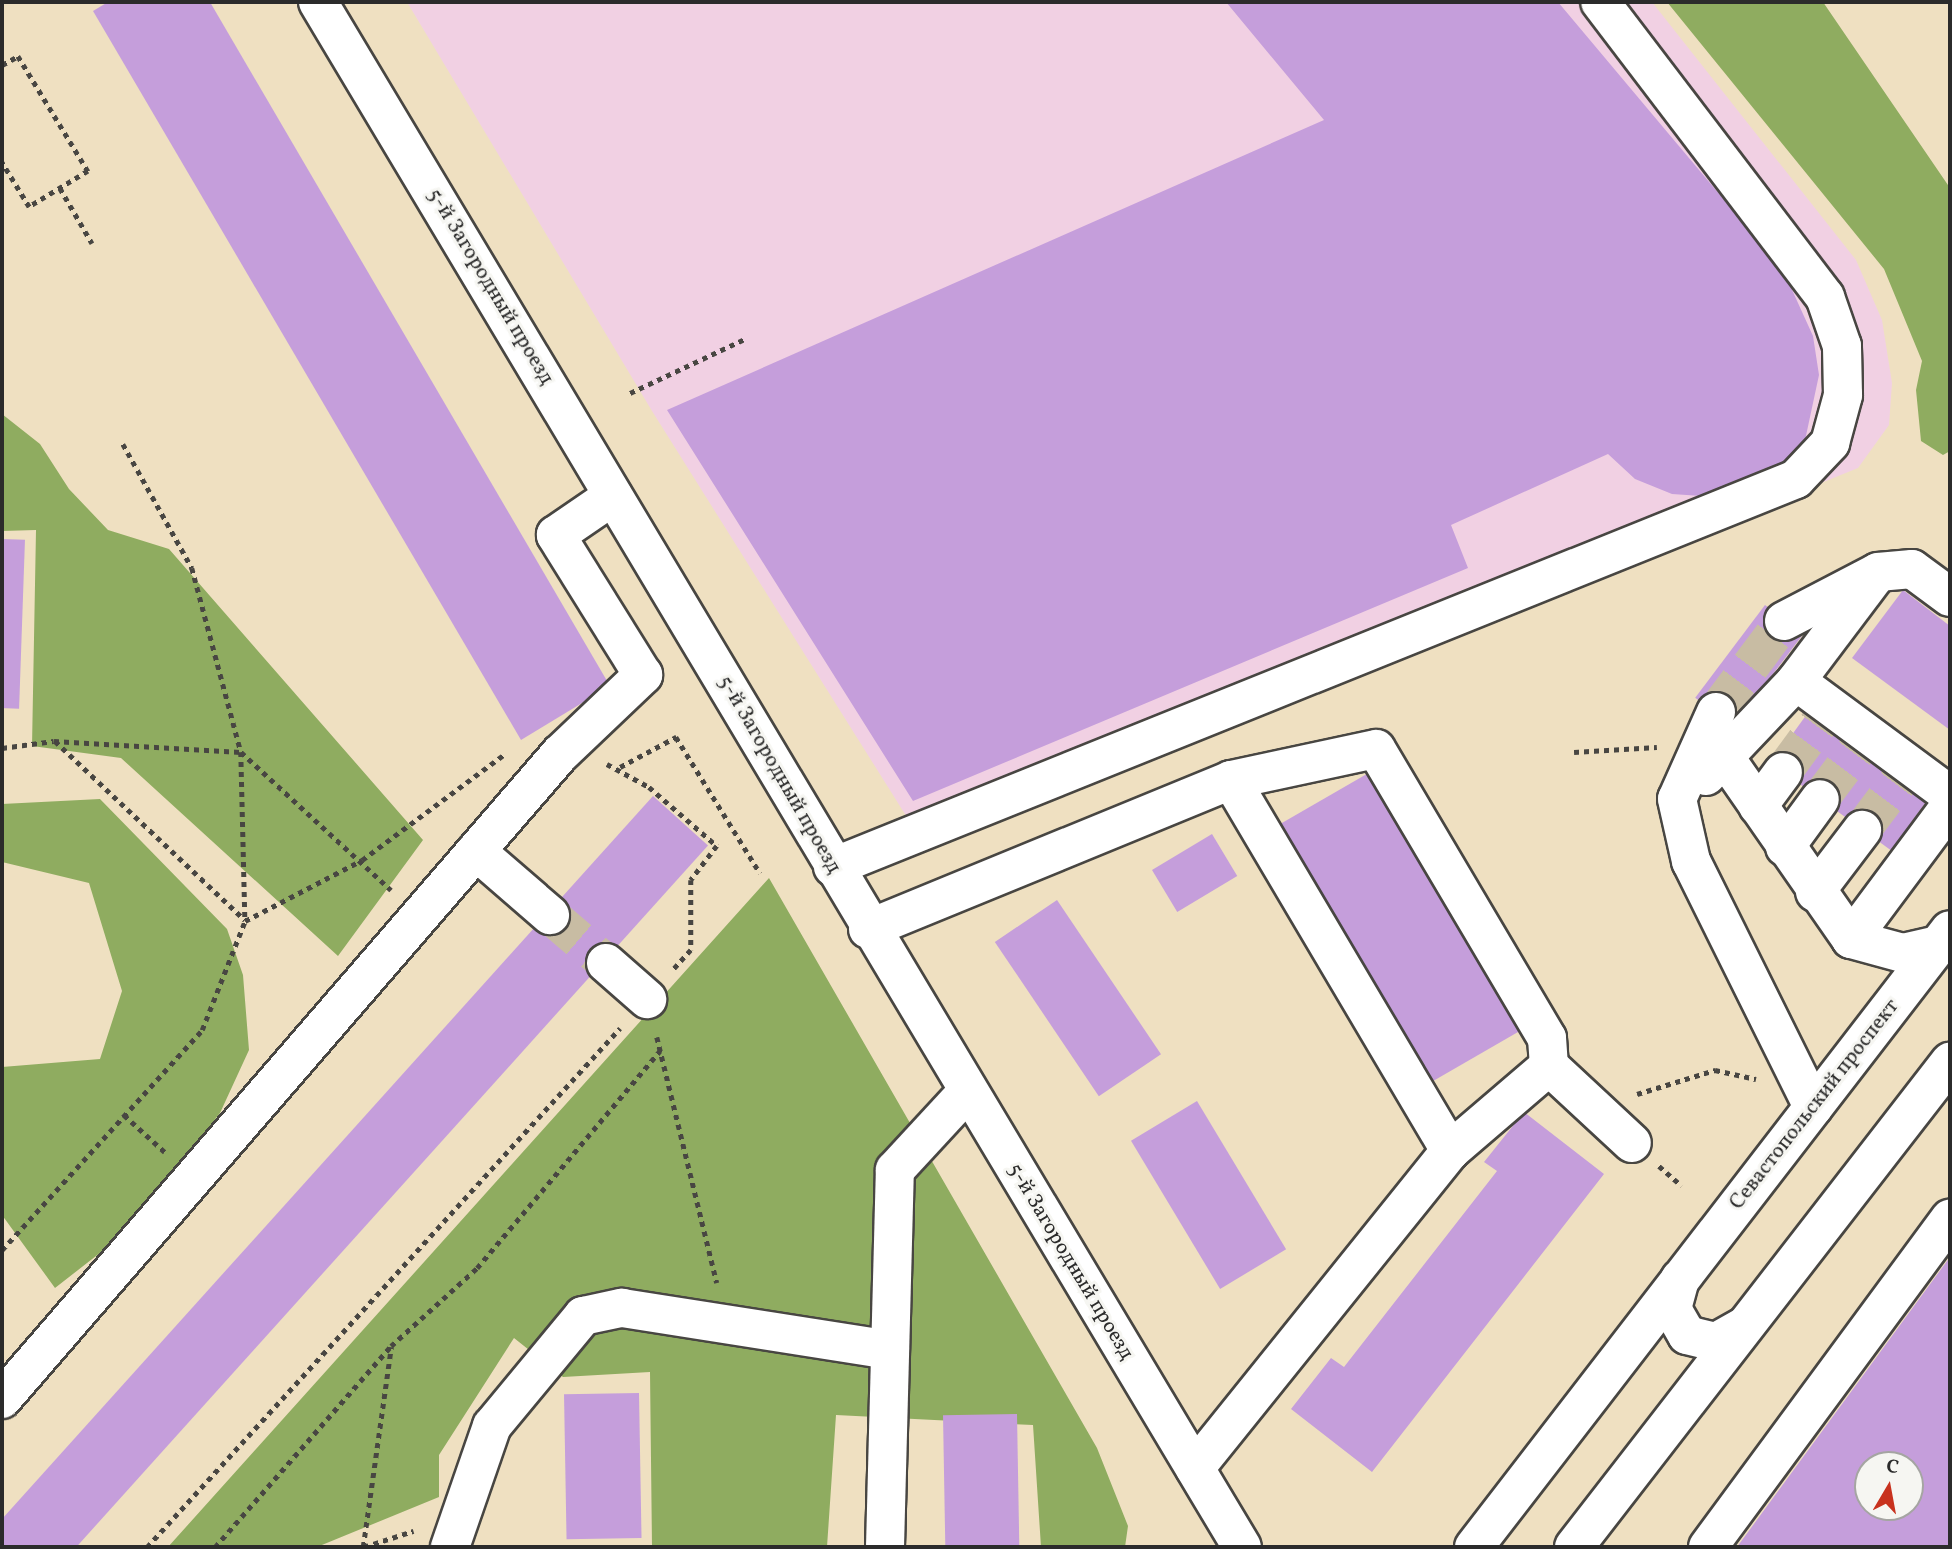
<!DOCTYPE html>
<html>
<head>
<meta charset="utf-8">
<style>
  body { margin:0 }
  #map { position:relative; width:1952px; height:1549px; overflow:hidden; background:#efe0c1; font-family:Vollkorn,serif }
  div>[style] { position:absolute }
  .built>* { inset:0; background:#f1d0e3 }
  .forest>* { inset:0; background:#8fac60 }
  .building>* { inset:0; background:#c59edb; transform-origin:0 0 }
  .minor-tunnel>* { height:38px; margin-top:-19px; transform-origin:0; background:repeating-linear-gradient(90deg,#c8bca3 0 38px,transparent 0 57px) }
  .path>* { height:4.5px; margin-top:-2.25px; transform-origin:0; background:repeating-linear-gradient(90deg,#484642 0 5px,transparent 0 10px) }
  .roads { filter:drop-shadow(2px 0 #484642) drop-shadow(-2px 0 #484642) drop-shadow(0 2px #484642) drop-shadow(0 -2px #484642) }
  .minor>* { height:38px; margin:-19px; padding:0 19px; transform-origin:19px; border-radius:19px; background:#fff }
  .major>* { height:38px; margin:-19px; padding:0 19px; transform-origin:19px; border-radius:19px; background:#fff }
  span { translate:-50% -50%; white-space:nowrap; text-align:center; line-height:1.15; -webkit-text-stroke:6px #f6f6f2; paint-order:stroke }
  .street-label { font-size:21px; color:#2b2b2b }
  .frame { position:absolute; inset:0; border:4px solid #2b2b2b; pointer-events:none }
  .north { position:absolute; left:1854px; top:1451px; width:70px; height:70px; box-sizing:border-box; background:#f6f6f2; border:2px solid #a5a5a2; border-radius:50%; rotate:10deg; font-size:19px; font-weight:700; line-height:28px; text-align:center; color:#2b2b2b }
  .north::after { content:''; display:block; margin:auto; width:24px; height:32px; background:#c8321e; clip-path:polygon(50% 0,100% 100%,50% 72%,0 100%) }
</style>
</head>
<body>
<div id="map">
  <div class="built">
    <i style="clip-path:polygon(407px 2px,1652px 2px,1856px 260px,1882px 320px,1892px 383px,1889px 425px,1858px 468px,925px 846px,652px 411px)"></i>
  </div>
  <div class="forest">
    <i style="clip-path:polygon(1667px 2px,1823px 2px,1950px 188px,1950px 451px,1943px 455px,1921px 441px,1916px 390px,1922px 361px,1884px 269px)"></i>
    <i style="clip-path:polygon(2px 414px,40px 444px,69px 489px,108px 530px,169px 549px,423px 840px,338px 956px,121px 758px,32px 746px,36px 530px,2px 531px)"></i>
    <i style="clip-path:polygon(100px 799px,227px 929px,243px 975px,249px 1050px,220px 1113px,128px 1231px,55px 1288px,2px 1215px,2px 1067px,100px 1059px,122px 991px,89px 883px,2px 862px,2px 804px)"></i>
    <i style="clip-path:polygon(769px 878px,1097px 1448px,1128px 1526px,1125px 1547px,1041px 1547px,1033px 1425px,836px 1415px,827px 1547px,652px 1547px,650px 1372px,563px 1377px,514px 1338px,439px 1455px,439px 1497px,317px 1547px,168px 1547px)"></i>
  </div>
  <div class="building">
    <i style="clip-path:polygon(108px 2px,210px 2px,610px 686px,521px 740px,93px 11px)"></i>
    <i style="clip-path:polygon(1226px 2px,1558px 2px,1783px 270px,1813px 336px,1819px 375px,1804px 445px,1785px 469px,1716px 497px,1672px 494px,1635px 479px,1608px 454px,1451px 525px,1468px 568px,913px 801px,667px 410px,1324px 120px)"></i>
    <i style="left:2px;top:539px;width:23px;height:169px;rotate:2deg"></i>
    <i style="clip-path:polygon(1903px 590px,1950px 626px,1950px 730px,1852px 658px)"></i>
    <i style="left:1765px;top:605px;width:48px;height:116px;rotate:37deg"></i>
    <i style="left:1807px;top:714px;width:148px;height:61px;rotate:36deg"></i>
    <i style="left:1372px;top:771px;width:299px;height:106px;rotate:60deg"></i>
    <i style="left:653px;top:796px;width:74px;height:993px;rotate:42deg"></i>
    <i style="left:1212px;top:834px;width:49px;height:70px;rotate:59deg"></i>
    <i style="left:1057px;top:900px;width:186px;height:75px;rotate:56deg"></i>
    <i style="left:1197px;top:1101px;width:173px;height:77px;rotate:59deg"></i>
    <i style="clip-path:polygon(1524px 1112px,1604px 1174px,1372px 1472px,1291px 1409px,1331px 1358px,1344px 1367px,1497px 1171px,1484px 1162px)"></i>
    <i style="clip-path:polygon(evenodd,1950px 1257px,1950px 1547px,1737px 1547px,1950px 1257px,1868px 1465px,1910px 1465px,1910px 1507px,1868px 1507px,1868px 1465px)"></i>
    <i style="left:639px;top:1393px;width:145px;height:75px;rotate:89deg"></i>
    <i style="left:1017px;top:1414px;width:133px;height:74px;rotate:89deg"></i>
  </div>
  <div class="minor-tunnel">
    <i style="left:1716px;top:712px;width:114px;rotate:-53.2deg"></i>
    <i style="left:1783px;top:772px;width:61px;rotate:-53.7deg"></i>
    <i style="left:1820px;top:799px;width:60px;rotate:-53.1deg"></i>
    <i style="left:1862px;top:830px;width:60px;rotate:-53.1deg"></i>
    <i style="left:550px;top:915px;width:74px;rotate:40.6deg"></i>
  </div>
  <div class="path">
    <i style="left:2px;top:65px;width:18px;rotate:-29deg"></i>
    <i style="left:18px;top:56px;width:135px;rotate:58.7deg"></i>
    <i style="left:88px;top:171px;width:69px;rotate:148.6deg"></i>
    <i style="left:29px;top:207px;width:52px;rotate:-121.5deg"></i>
    <i style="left:60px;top:188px;width:64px;rotate:59.8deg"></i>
    <i style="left:630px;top:393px;width:129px;rotate:-25.2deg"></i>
    <i style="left:123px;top:444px;width:142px;rotate:60.9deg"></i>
    <i style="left:192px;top:568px;width:190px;rotate:75.1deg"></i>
    <i style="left:241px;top:752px;width:169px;rotate:88.6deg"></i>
    <i style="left:55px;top:741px;width:261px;rotate:43.3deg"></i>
    <i style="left:2px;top:748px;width:52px;rotate:-7.7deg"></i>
    <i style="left:54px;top:741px;width:187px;rotate:3.4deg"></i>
    <i style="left:241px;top:752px;width:204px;rotate:42.6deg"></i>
    <i style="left:1574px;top:752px;width:83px;rotate:-3.4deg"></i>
    <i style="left:607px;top:764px;width:48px;rotate:28.7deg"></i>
    <i style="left:649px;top:787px;width:90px;rotate:40.9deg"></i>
    <i style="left:717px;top:846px;width:43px;rotate:127.4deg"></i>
    <i style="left:691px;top:880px;width:70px;rotate:90deg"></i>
    <i style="left:691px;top:950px;width:27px;rotate:132deg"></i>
    <i style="left:620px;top:767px;width:64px;rotate:-28.2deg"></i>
    <i style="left:676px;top:737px;width:160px;rotate:58.3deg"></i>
    <i style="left:657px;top:1037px;width:253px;rotate:76.3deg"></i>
    <i style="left:1637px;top:1094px;width:82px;rotate:-17.1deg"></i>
    <i style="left:1715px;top:1070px;width:42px;rotate:12.4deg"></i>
    <i style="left:124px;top:1115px;width:55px;rotate:42.1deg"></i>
    <i style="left:1659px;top:1166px;width:30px;rotate:41deg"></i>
    <i style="left:2px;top:1250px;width:297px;rotate:-47.7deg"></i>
    <i style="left:202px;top:1030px;width:117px;rotate:-68.5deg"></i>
    <i style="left:245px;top:921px;width:132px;rotate:-27.5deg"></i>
    <i style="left:362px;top:860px;width:179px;rotate:-36.6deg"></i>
    <i style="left:147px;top:1547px;width:702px;rotate:-47.65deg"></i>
    <i style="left:215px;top:1547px;width:267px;rotate:-48.8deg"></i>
    <i style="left:391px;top:1346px;width:116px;rotate:-42.2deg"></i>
    <i style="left:477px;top:1268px;width:284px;rotate:-49.9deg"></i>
    <i style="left:363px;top:1547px;width:202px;rotate:-82deg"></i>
    <i style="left:364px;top:1547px;width:52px;rotate:-18.1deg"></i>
  </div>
  <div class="roads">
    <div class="minor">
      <i style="left:318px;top:2px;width:1800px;rotate:59.12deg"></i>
      <i style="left:1784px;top:621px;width:106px;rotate:-27.5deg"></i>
      <i style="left:1878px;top:572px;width:34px;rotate:-5deg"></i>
      <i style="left:1912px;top:569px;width:47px;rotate:36.4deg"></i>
      <i style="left:1796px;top:681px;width:192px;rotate:36.5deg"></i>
      <i style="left:1716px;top:712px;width:95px;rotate:114.1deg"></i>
      <i style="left:1677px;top:799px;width:64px;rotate:77.3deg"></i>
      <i style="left:1691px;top:861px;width:275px;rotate:63.6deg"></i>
      <i style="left:1726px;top:759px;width:219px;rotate:55.2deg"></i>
      <i style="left:1851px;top:939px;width:54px;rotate:15.1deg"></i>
      <i style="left:1903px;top:953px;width:37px;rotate:-13deg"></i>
      <i style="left:1706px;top:776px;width:131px;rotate:-46.5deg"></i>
      <i style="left:1796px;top:681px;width:136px;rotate:-53deg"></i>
      <i style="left:1231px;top:780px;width:148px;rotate:-12.1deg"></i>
      <i style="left:1376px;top:749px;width:336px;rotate:59.4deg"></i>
      <i style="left:1547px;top:1038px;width:28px;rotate:86deg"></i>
      <i style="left:1758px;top:806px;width:42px;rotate:-53.7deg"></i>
      <i style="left:1785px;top:847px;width:59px;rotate:-53.9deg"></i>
      <i style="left:476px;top:851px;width:98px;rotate:40.9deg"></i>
      <i style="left:833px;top:867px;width:1038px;rotate:-21.94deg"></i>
      <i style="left:1796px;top:479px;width:50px;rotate:-46.6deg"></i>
      <i style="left:1830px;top:443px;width:50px;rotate:-74.8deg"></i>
      <i style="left:1843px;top:395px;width:49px;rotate:-91.2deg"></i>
      <i style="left:1842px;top:346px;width:52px;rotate:-109.1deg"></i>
      <i style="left:1825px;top:297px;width:371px;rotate:-127.3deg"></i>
      <i style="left:1815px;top:892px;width:78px;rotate:-52.8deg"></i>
      <i style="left:868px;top:929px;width:392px;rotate:-22.3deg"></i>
      <i style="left:1231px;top:780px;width:431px;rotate:59.4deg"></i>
      <i style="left:1450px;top:1151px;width:407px;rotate:128.8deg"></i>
      <i style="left:1851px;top:939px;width:166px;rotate:-53.3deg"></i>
      <i style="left:606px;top:963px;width:55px;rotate:41.3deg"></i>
      <i style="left:1450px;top:1151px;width:130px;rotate:-40.6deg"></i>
      <i style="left:1549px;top:1066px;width:113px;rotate:42.9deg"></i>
      <i style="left:1680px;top:1279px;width:31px;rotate:105deg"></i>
      <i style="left:1672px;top:1309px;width:30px;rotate:60deg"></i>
      <i style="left:1687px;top:1335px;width:30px;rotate:14deg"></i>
      <i style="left:1716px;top:1342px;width:31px;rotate:-29deg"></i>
      <i style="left:2px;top:1399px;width:853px;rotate:-49.14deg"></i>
      <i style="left:560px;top:754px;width:115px;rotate:-43.6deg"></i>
      <i style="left:643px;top:675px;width:165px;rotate:-121.9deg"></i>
      <i style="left:556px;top:535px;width:69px;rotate:-34.4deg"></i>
      <i style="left:450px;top:1547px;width:128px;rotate:-70.9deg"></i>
      <i style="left:492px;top:1426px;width:143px;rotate:-50.4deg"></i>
      <i style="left:583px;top:1316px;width:40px;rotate:-12deg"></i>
      <i style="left:622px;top:1308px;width:271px;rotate:8.9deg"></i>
      <i style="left:885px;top:1547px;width:377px;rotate:-88.5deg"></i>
      <i style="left:895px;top:1170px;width:106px;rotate:-47.3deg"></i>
      <i style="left:1708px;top:1547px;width:408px;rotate:-53.6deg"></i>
    </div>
    <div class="major">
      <i style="left:1474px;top:1547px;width:779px;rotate:-52.35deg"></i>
      <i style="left:1574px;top:1547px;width:614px;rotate:-52.22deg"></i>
    </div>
  </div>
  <div class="street-label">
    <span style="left:490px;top:287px;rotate:59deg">5-й Загородный проезд</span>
    <span style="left:779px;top:775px;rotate:60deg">5-й Загородный проезд</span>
    <span style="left:1815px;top:1105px;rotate:-52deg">Севастопольский проспект</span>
    <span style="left:1070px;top:1262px;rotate:59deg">5-й Загородный проезд</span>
  </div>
  <div class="frame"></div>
  <div class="north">С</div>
</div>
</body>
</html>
